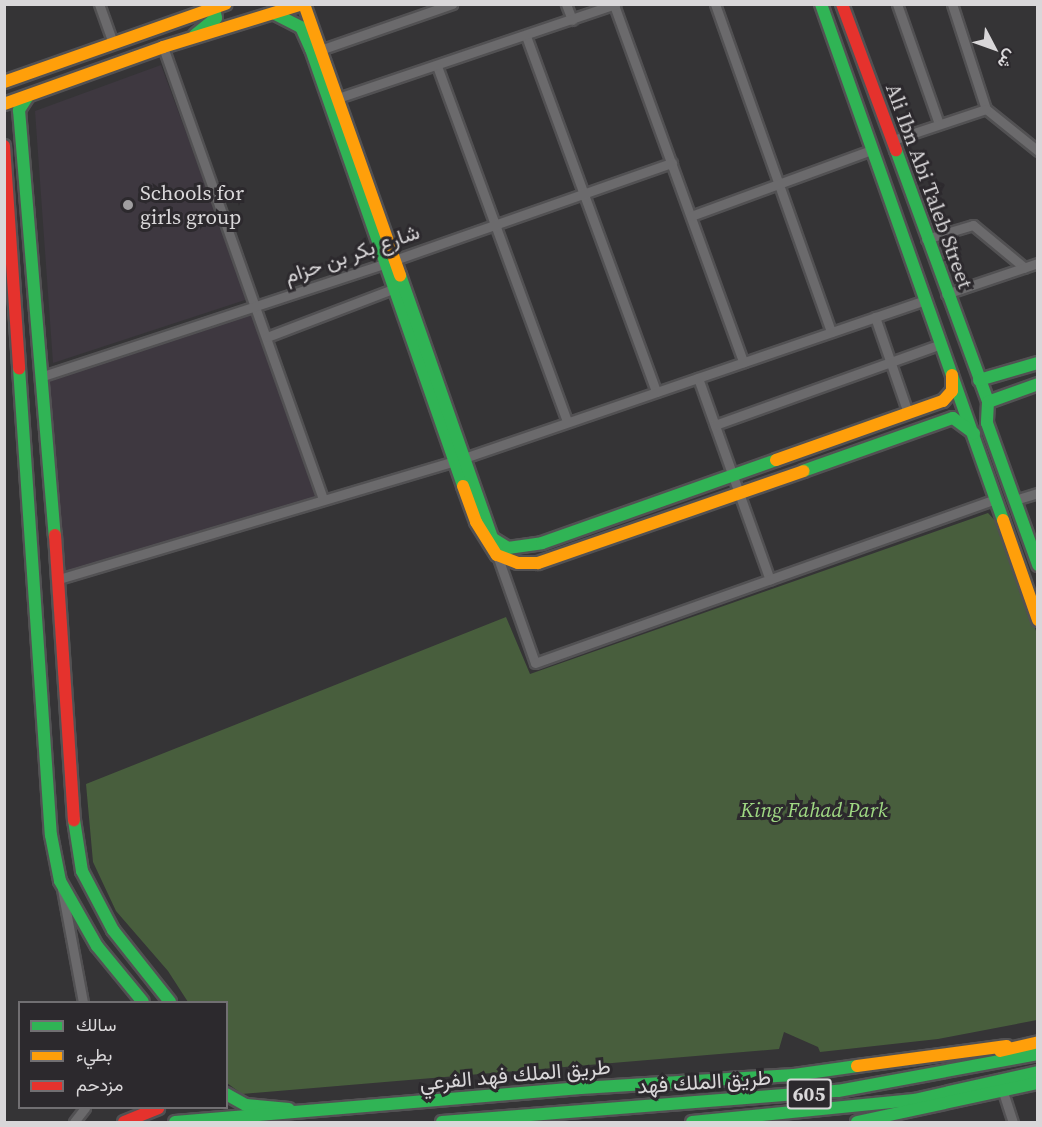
<!DOCTYPE html>
<html>
<head>
<meta charset="utf-8">
<style>
  body { margin:0 }
  #map { position:relative; width:1042px; height:1127px; overflow:hidden; background:#353436; font-family:"Source Serif 4",Vazirmatn,serif }
  div>[style] { position:absolute }
  .built>* { inset:0; background:#3e3840 }
  .green>* { inset:0; background:#485e3d }
  .roads { filter:drop-shadow(2px 0 #525153) drop-shadow(-2px 0 #525153) drop-shadow(0 2px #525153) drop-shadow(0 -2px #525153) }
  .street>* { height:9px; margin:-4.5px; padding:0 4.5px; transform-origin:4.5px; border-radius:4.5px; background:#6b6a6c }
  .fast>* { height:12px; margin:-6px; padding:0 6px; transform-origin:6px; border-radius:6px; background:#30b455 }
  .slow>* { height:12px; margin:-6px; padding:0 6px; transform-origin:6px; border-radius:6px; background:#ff9f0a }
  .jam>* { height:12px; margin:-6px; padding:0 6px; transform-origin:6px; border-radius:6px; background:#e5322d }
  .dots>* { width:16px; height:16px; translate:-50% -50%; box-sizing:border-box; border:3px solid #2c292d; border-radius:50% }
  span { translate:-50% -50%; white-space:nowrap; text-align:center; line-height:1.15; -webkit-text-stroke:6px #2c292d; paint-order:stroke }
  .shield-label span { padding:2px 4px; background:#2c292d; border:2px solid; border-radius:4px; -webkit-text-stroke-width:0 }
  .shield-label { font-size:20px; color:#d9d7d9; font-weight:700 }
  .street-label { font-size:21px; color:#d9d7d9 }
  .poi-label { font-size:21px; color:#d9d7d9 }
  .left { translate:0 -50%; text-align:left }
  .park-label { font-size:21px; color:#9fd883; font-style:italic }
  .frame { position:absolute; inset:0; border:6px solid #d9d7d9; pointer-events:none }
  .legend { position:absolute; left:18px; top:1001px; width:210px; height:108px; box-sizing:border-box; background:#2c292d; border:2px solid #716f72; margin:0; padding:8px 10px; list-style:none; font-size:18px; color:#d9d7d9 }
  .legend li { display:flex; align-items:center; gap:12px; height:30px }
  .legend b { width:30px; border:2px solid #716f72 }
  .north { position:absolute; left:964px; top:18px; width:60px; height:60px; -webkit-text-stroke:4px #2c292d; paint-order:stroke; rotate:131deg; font-size:16px; font-weight:700; line-height:24px; text-align:center; color:#d9d7d9 }
  .north::after { content:''; display:block; margin:auto; width:21px; height:27px; background:#d9d7d9; clip-path:polygon(50% 0,100% 100%,50% 72%,0 100%) }
</style>
</head>
<body>
<div id="map">
  <div class="built">
    <i style="clip-path:polygon(161px 65px,248px 299px,53px 363px,35px 111px)"></i>
    <i style="clip-path:polygon(257px 305px,323px 500px,59px 579px,43px 376px)"></i>
  </div>
  <div class="green">
    <i style="clip-path:polygon(988px 513px,1001px 527px,1037px 634px,1037px 1020px,938px 1039px,820px 1052px,818px 1047px,784px 1032px,779px 1049px,242px 1094px,227px 1083px,226px 1002px,188px 1002px,168px 971px,116px 911px,93px 862px,86px 784px,506px 617px,530px 674px)"></i>
  </div>
  <div class="roads">
    <div class="street">
      <i style="left:99px;top:4px;width:41px;rotate:70.3deg"></i>
      <i style="left:566px;top:4px;width:17px;rotate:69deg"></i>
      <i style="left:715px;top:4px;width:348px;rotate:70.5deg"></i>
      <i style="left:897px;top:4px;width:127px;rotate:70.7deg"></i>
      <i style="left:952px;top:4px;width:110px;rotate:72.1deg"></i>
      <i style="left:986px;top:109px;width:67px;rotate:38.9deg"></i>
      <i style="left:614px;top:5px;width:380px;rotate:70.1deg"></i>
      <i style="left:526px;top:36px;width:379px;rotate:69.9deg"></i>
      <i style="left:163px;top:47px;width:480px;rotate:70.5deg"></i>
      <i style="left:320px;top:50px;width:140px;rotate:-19.2deg"></i>
      <i style="left:437px;top:66px;width:379px;rotate:69.9deg"></i>
      <i style="left:338px;top:98px;width:293px;rotate:-18.7deg"></i>
      <i style="left:893px;top:140px;width:98px;rotate:-18.4deg"></i>
      <i style="left:691px;top:216px;width:192px;rotate:-20.1deg"></i>
      <i style="left:926px;top:239px;width:49px;rotate:-16.6deg"></i>
      <i style="left:973px;top:225px;width:67px;rotate:39.6deg"></i>
      <i style="left:946px;top:294px;width:97px;rotate:-18.6deg"></i>
      <i style="left:875px;top:317px;width:102px;rotate:71deg"></i>
      <i style="left:267px;top:337px;width:137px;rotate:-20.9deg"></i>
      <i style="left:43px;top:376px;width:361px;rotate:-18.2deg"></i>
      <i style="left:386px;top:263px;width:303px;rotate:-19.3deg"></i>
      <i style="left:698px;top:378px;width:214px;rotate:70.4deg"></i>
      <i style="left:715px;top:425px;width:240px;rotate:-19.7deg"></i>
      <i style="left:1015px;top:500px;width:24px;rotate:-17deg"></i>
      <i style="left:497px;top:555px;width:114px;rotate:70.6deg"></i>
      <i style="left:535px;top:663px;width:489px;rotate:-19.6deg"></i>
      <i style="left:59px;top:579px;width:423px;rotate:-16.6deg"></i>
      <i style="left:464px;top:458px;width:487px;rotate:-18.9deg"></i>
      <i style="left:62px;top:889px;width:115px;rotate:79.5deg"></i>
      <i style="left:1003px;top:1092px;width:32px;rotate:72deg"></i>
      <i style="left:74px;top:1122px;width:18px;rotate:-52deg"></i>
    </div>
    <div class="fast">
      <i style="left:821px;top:4px;width:547px;rotate:70.57deg"></i>
      <i style="left:275px;top:14px;width:29px;rotate:27deg"></i>
      <i style="left:301px;top:27px;width:24px;rotate:66deg"></i>
      <i style="left:311px;top:49px;width:463px;rotate:70.8deg"></i>
      <i style="left:195px;top:35px;width:27px;rotate:-39deg"></i>
      <i style="left:216px;top:18px;width:14px;rotate:-102deg"></i>
      <i style="left:28px;top:96px;width:17px;rotate:123deg"></i>
      <i style="left:19px;top:110px;width:427px;rotate:85.2deg"></i>
      <i style="left:896px;top:150px;width:268px;rotate:69.9deg"></i>
      <i style="left:988px;top:402px;width:21px;rotate:93deg"></i>
      <i style="left:987px;top:423px;width:151px;rotate:70.2deg"></i>
      <i style="left:400px;top:275px;width:279px;rotate:70.7deg"></i>
      <i style="left:492px;top:538px;width:19px;rotate:32deg"></i>
      <i style="left:508px;top:548px;width:34px;rotate:-8deg"></i>
      <i style="left:542px;top:543px;width:248px;rotate:-19.5deg"></i>
      <i style="left:19px;top:368px;width:468px;rotate:86.1deg"></i>
      <i style="left:51px;top:835px;width:47px;rotate:78.9deg"></i>
      <i style="left:60px;top:881px;width:75px;rotate:60.4deg"></i>
      <i style="left:97px;top:946px;width:72px;rotate:50.6deg"></i>
      <i style="left:979px;top:380px;width:61px;rotate:-16.1deg"></i>
      <i style="left:988px;top:402px;width:53px;rotate:-19.8deg"></i>
      <i style="left:803px;top:471px;width:159px;rotate:-19.5deg"></i>
      <i style="left:953px;top:418px;width:26px;rotate:36deg"></i>
      <i style="left:74px;top:820px;width:52px;rotate:81.1deg"></i>
      <i style="left:82px;top:871px;width:67px;rotate:62.3deg"></i>
      <i style="left:113px;top:930px;width:92px;rotate:51.6deg"></i>
      <i style="left:226px;top:1094px;width:23px;rotate:29deg"></i>
      <i style="left:246px;top:1105px;width:43px;rotate:5.3deg"></i>
      <i style="left:175px;top:1122px;width:407px;rotate:-4.8deg"></i>
      <i style="left:581px;top:1088px;width:213px;rotate:-3.5deg"></i>
      <i style="left:794px;top:1075px;width:64px;rotate:-8.1deg"></i>
      <i style="left:442px;top:1122px;width:397px;rotate:-4.5deg"></i>
      <i style="left:838px;top:1091px;width:203px;rotate:-10.5deg"></i>
      <i style="left:692px;top:1122px;width:223px;rotate:-5.7deg"></i>
      <i style="left:914px;top:1100px;width:127px;rotate:-12.7deg"></i>
      <i style="left:857px;top:1122px;width:185px;rotate:-12.2deg"></i>
    </div>
    <div class="slow">
      <i style="left:304px;top:4px;width:288px;rotate:70.5deg"></i>
      <i style="left:4px;top:82px;width:235px;rotate:-19.4deg"></i>
      <i style="left:4px;top:104px;width:169px;rotate:-19.7deg"></i>
      <i style="left:163px;top:47px;width:146px;rotate:-17.1deg"></i>
      <i style="left:776px;top:460px;width:177px;rotate:-19.5deg"></i>
      <i style="left:943px;top:401px;width:13px;rotate:-48deg"></i>
      <i style="left:952px;top:391px;width:16px;rotate:-90deg"></i>
      <i style="left:463px;top:486px;width:38px;rotate:70deg"></i>
      <i style="left:476px;top:522px;width:39px;rotate:58deg"></i>
      <i style="left:497px;top:555px;width:22px;rotate:21deg"></i>
      <i style="left:518px;top:563px;width:20px"></i>
      <i style="left:538px;top:563px;width:281px;rotate:-19.1deg"></i>
      <i style="left:1003px;top:520px;width:106px;rotate:70.7deg"></i>
      <i style="left:1000px;top:1051px;width:39px;rotate:-13deg"></i>
      <i style="left:857px;top:1066px;width:151px;rotate:-7.6deg"></i>
    </div>
    <div class="jam">
      <i style="left:842px;top:4px;width:156px;rotate:69.7deg"></i>
      <i style="left:4px;top:146px;width:223px;rotate:86.1deg"></i>
      <i style="left:55px;top:535px;width:286px;rotate:86.2deg"></i>
      <i style="left:124px;top:1122px;width:37px;rotate:-22deg"></i>
    </div>
  </div>
  <div class="dots">
    <i style="left:128px;top:205px;background:#a09ea0"></i>
  </div>
  <div class="shield-label">
    <span style="left:809px;top:1094px">605</span>
  </div>
  <div class="street-label">
    <span style="left:929px;top:186px;rotate:70deg">Ali Ibn Abi Taleb Street</span>
    <span style="left:352px;top:254px;rotate:-19deg">شارع بكر بن حزام</span>
    <span style="left:515px;top:1075px;rotate:-5deg">طريق الملك فهد الفرعي</span>
    <span style="left:704px;top:1082px;rotate:-4deg">طريق الملك فهد</span>
  </div>
  <div class="poi-label">
    <span class="left" style="left:140px;top:205px">Schools for<br>girls group</span>
  </div>
  <div class="park-label">
    <span style="left:814px;top:810px">King Fahad Park</span>
  </div>
  <div class="frame"></div>
  <ul class="legend">
  <li><b style="height:8px;background:#30b455"></b>سالك</li>
  <li><b style="height:8px;background:#ff9f0a"></b>بطيء</li>
  <li><b style="height:8px;background:#e5322d"></b>مزدحم</li>
  </ul>
  <div class="north">ش</div>
</div>
</body>
</html>
